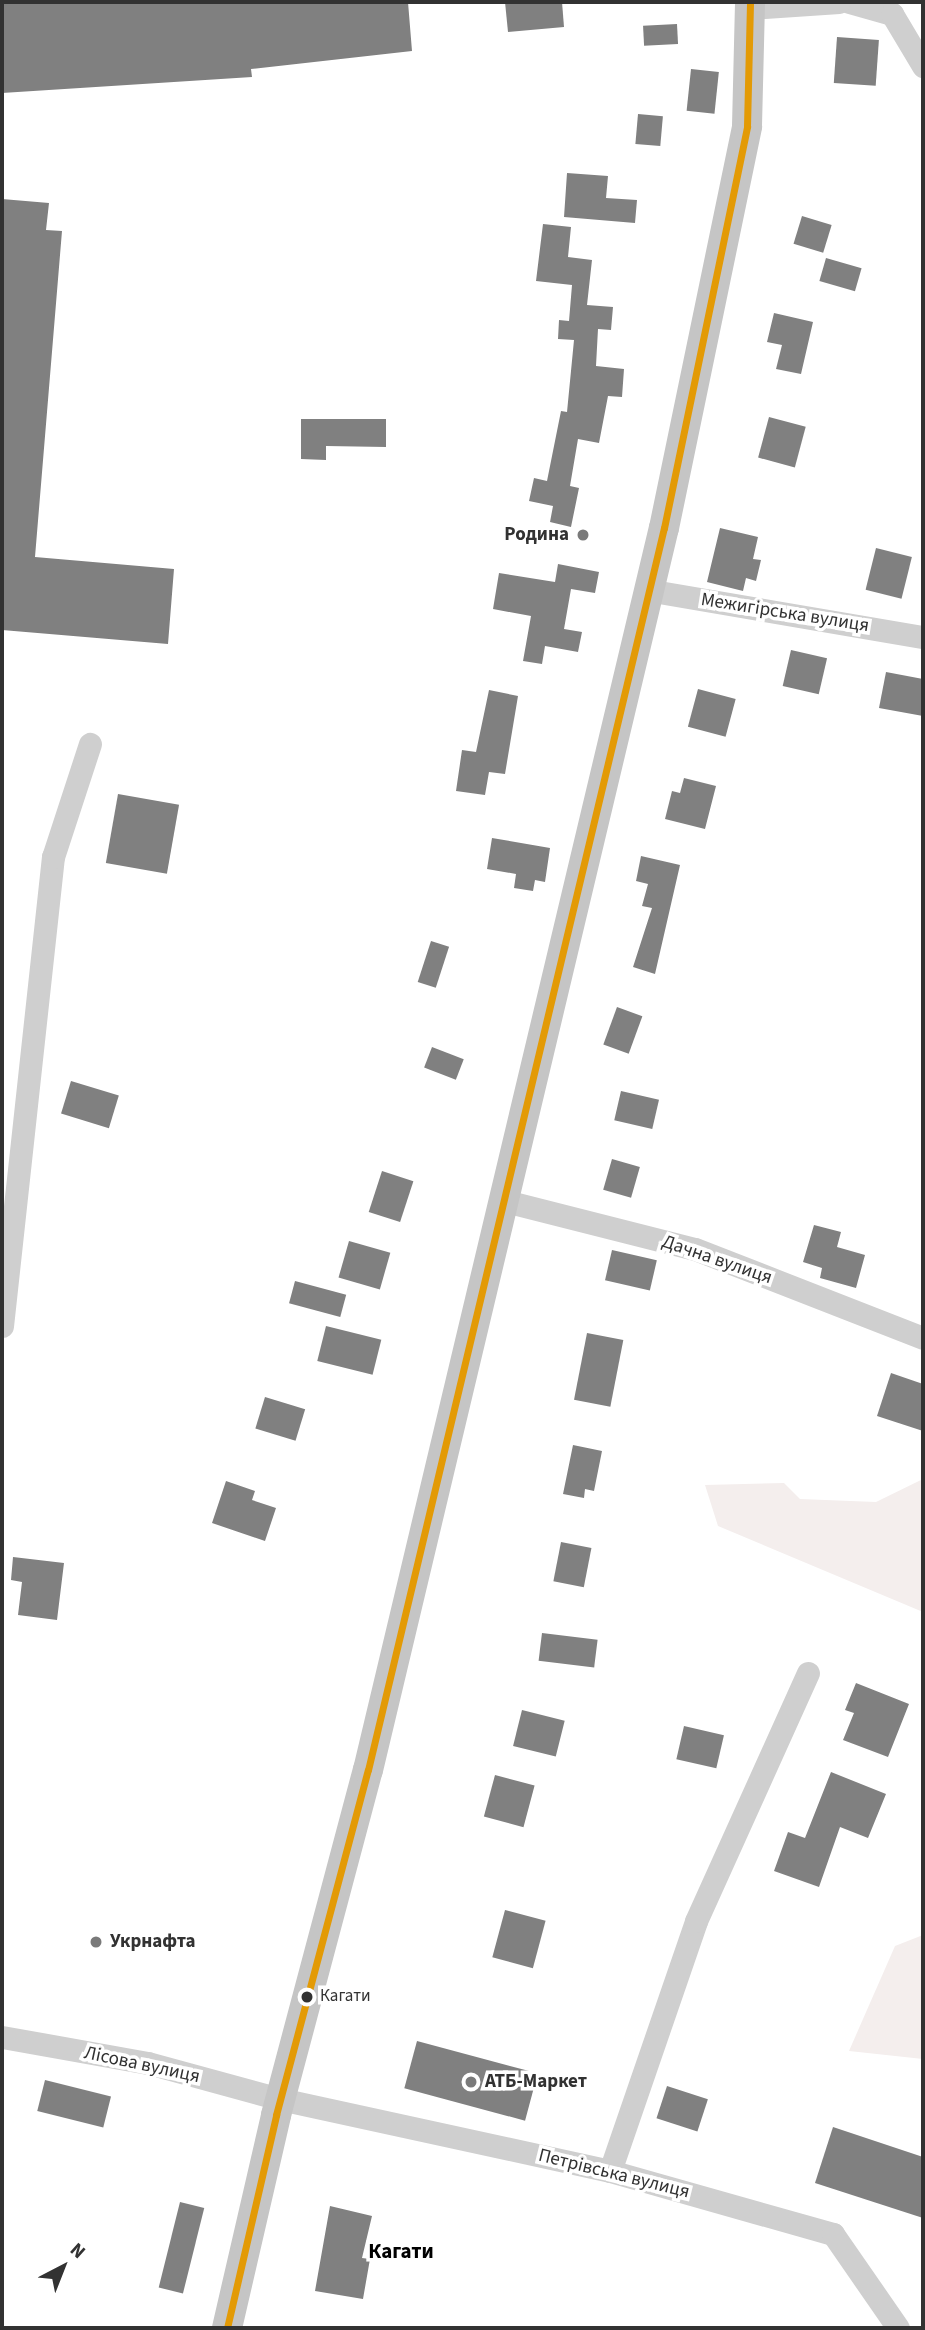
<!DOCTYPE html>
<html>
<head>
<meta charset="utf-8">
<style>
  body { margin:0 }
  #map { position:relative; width:925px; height:2330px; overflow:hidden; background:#fff; font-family:"Source Sans 3",sans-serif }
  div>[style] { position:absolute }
  .green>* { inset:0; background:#f4eeed }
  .building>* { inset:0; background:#808080; transform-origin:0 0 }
  .minor>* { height:23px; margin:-11.5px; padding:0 11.5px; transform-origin:11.5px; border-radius:11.5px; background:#cfcfcf }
  .major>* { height:30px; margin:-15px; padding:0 15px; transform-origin:15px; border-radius:15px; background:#c5c5c5 }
  .bus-1>* { height:7px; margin:-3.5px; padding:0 3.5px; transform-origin:3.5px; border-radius:3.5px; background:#e39a05 }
  .dots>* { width:19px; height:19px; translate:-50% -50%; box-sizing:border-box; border:4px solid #fff; border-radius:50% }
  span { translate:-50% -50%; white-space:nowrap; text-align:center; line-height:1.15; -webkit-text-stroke:7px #fff; paint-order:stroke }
  .bus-label { font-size:17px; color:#323232 }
  .left { translate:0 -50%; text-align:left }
  .poi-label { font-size:19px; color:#323232; font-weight:700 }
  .right { translate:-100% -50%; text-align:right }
  .street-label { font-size:19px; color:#323232 }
  .neighbourhood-label { font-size:21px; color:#000; font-weight:700 }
  .frame { position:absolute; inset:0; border:4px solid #323232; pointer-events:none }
  .north { position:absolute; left:28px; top:2232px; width:70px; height:70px; -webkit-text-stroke:5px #fff; paint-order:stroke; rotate:42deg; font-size:19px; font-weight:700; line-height:28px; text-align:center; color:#323232 }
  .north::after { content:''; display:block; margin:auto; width:24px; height:32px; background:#323232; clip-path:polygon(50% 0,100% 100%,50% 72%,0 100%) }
</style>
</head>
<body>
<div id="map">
  <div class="green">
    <i style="clip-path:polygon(923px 1479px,923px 1612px,718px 1526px,705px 1485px,784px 1483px,800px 1499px,876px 1502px)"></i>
    <i style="clip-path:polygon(923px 1935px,923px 2059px,849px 2051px,895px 1946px)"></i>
  </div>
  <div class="building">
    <i style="clip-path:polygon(2px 2px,408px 2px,412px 51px,251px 69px,252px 77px,2px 93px)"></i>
    <i style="clip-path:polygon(505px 2px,562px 2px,564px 27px,508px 32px)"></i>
    <i style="left:677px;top:24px;width:20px;height:34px;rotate:87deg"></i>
    <i style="left:837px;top:37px;width:42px;height:46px;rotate:4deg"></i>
    <i style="left:691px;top:69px;width:28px;height:42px;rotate:6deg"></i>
    <i style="left:638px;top:114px;width:25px;height:30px;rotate:5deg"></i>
    <i style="clip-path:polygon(567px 173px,608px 176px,606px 198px,637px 200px,635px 223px,564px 217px)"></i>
    <i style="clip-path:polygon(2px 199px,49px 203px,46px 230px,62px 231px,35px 557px,174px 569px,168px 644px,2px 630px)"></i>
    <i style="left:802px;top:216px;width:31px;height:29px;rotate:17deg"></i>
    <i style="clip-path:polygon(543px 224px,571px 227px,568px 257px,592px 260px,587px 305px,613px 307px,611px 330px,598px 329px,596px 366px,624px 369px,622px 397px,608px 396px,599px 443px,578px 439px,570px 486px,579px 488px,571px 527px,550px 522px,553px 506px,529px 501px,534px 478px,547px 481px,561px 411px,567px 412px,574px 340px,558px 339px,559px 320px,569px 321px,572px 285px,536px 281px)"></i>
    <i style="left:826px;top:258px;width:37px;height:24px;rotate:16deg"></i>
    <i style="clip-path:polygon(774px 313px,813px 322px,801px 374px,776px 369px,782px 345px,767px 342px)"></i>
    <i style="left:769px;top:417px;width:38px;height:42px;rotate:15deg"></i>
    <i style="clip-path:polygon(301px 419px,386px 419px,386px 447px,326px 446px,326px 460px,301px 459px)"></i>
    <i style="clip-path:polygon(720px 528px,758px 537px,753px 559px,761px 560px,756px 581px,746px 578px,743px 591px,707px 582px)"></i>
    <i style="left:876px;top:548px;width:37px;height:43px;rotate:14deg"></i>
    <i style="clip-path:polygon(558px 564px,599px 572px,595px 593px,571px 589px,564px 629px,582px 632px,578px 652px,545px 646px,542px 664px,523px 661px,531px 616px,493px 609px,499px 573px,555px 582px)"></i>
    <i style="left:791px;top:650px;width:37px;height:37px;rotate:13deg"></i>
    <i style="clip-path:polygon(886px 672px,923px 679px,923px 716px,879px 708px)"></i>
    <i style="left:698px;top:689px;width:39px;height:39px;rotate:15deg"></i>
    <i style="clip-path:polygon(489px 690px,518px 696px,505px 774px,489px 772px,485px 795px,456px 791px,462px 750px,476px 752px)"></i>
    <i style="clip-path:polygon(684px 778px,716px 786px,705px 829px,665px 819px,672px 791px,680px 793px)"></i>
    <i style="left:118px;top:794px;width:62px;height:70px;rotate:10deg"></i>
    <i style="clip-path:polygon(492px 838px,550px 848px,545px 882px,535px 880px,533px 891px,514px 888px,516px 874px,487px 869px)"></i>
    <i style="clip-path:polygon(641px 856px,680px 865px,655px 974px,633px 967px,652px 908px,642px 906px,648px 884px,636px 881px)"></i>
    <i style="left:431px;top:941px;width:19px;height:43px;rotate:18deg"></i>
    <i style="left:617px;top:1007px;width:27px;height:40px;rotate:20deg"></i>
    <i style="left:432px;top:1047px;width:34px;height:22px;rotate:21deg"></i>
    <i style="left:71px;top:1081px;width:50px;height:34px;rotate:17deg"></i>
    <i style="left:621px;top:1091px;width:39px;height:30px;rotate:13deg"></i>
    <i style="left:612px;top:1159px;width:29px;height:32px;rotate:16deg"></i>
    <i style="left:382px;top:1171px;width:33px;height:43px;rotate:18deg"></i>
    <i style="clip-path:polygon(814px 1225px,841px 1232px,837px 1247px,865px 1255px,856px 1288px,820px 1278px,822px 1268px,803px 1262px)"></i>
    <i style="left:349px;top:1241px;width:43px;height:38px;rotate:16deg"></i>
    <i style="left:612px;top:1250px;width:46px;height:31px;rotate:13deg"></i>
    <i style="left:295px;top:1281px;width:53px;height:23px;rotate:15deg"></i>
    <i style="left:326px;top:1326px;width:57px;height:36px;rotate:14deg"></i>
    <i style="left:587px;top:1333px;width:37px;height:68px;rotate:11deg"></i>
    <i style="clip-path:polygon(891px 1373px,923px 1384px,923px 1431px,877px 1416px)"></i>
    <i style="left:265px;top:1397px;width:42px;height:33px;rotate:17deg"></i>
    <i style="clip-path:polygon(573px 1445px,602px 1451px,594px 1491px,585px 1489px,584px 1498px,563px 1494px)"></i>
    <i style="clip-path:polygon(226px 1481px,255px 1491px,252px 1500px,276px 1508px,265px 1541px,212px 1523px)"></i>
    <i style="left:561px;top:1542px;width:31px;height:40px;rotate:11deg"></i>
    <i style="clip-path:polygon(13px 1557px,64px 1563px,57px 1620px,18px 1615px,22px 1582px,11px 1580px)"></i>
    <i style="left:542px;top:1633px;width:56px;height:28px;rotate:7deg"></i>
    <i style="clip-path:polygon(856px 1683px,909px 1704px,888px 1757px,843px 1740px,854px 1713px,845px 1710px)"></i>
    <i style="left:522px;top:1710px;width:44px;height:37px;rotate:14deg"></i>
    <i style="left:684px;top:1726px;width:41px;height:34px;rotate:13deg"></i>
    <i style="clip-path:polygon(831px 1772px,886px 1794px,868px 1838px,840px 1827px,819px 1887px,774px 1871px,788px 1832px,805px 1838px)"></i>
    <i style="left:495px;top:1775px;width:41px;height:43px;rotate:15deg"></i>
    <i style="left:505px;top:1910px;width:42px;height:49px;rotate:15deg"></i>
    <i style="left:417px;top:2041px;width:125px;height:49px;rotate:15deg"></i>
    <i style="left:45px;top:2080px;width:68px;height:32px;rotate:14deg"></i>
    <i style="left:667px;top:2086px;width:43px;height:34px;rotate:18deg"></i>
    <i style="clip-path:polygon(833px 2127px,923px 2157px,923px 2218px,815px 2183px)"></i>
    <i style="left:180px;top:2202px;width:25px;height:88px;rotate:14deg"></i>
    <i style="clip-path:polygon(330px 2206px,372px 2216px,362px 2258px,370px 2259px,363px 2299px,315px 2291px)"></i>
  </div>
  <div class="minor">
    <i style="left:849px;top:2px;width:45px;rotate:15.6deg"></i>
    <i style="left:892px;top:14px;width:61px;rotate:59.2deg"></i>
    <i style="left:751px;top:8px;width:88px;rotate:-3.9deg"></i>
    <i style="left:647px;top:590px;width:280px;rotate:9.7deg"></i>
    <i style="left:505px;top:1201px;width:196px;rotate:14.2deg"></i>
    <i style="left:695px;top:1249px;width:245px;rotate:21.3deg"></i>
    <i style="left:2px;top:1326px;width:472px;rotate:-83.8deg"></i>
    <i style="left:53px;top:857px;width:119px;rotate:-71.9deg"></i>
    <i style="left:2px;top:2037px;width:148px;rotate:10.1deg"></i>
    <i style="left:148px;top:2063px;width:137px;rotate:15.3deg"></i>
    <i style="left:280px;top:2099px;width:338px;rotate:12.3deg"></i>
    <i style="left:610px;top:2171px;width:232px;rotate:15.8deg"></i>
    <i style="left:833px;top:2234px;width:114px;rotate:55.3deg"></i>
    <i style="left:610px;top:2171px;width:264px;rotate:-71deg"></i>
    <i style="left:696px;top:1921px;width:272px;rotate:-65.7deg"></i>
  </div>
  <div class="major">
    <i style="left:227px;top:2328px;width:219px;rotate:-77deg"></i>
    <i style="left:276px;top:2115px;width:357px;rotate:-75.1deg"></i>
    <i style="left:368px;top:1770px;width:1277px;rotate:-76.6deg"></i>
    <i style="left:664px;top:528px;width:410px;rotate:-78.3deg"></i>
    <i style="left:747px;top:126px;width:124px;rotate:-88.6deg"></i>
  </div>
  <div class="bus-1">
    <i style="left:227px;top:2328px;width:219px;rotate:-77deg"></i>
    <i style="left:276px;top:2115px;width:357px;rotate:-75.1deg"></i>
    <i style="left:368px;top:1770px;width:1277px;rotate:-76.6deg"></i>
    <i style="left:664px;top:528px;width:410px;rotate:-78.3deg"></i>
    <i style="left:747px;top:126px;width:124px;rotate:-88.6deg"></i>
  </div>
  <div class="dots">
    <i style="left:583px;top:535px;background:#7a7a7a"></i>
    <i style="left:96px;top:1942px;background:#7a7a7a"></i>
    <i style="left:307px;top:1997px;background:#323232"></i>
    <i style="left:471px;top:2082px;background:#7a7a7a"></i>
  </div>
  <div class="bus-label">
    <span class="left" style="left:320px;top:1997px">Кагати</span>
  </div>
  <div class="poi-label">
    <span class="right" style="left:569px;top:535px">Родина</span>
    <span class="left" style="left:110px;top:1942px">Укрнафта</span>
    <span class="left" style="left:485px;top:2082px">АТБ-Маркет</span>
  </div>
  <div class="street-label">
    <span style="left:785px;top:613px;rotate:9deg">Межигірська вулиця</span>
    <span style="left:717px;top:1260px;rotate:19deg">Дачна вулиця</span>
    <span style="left:142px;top:2065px;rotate:12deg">Лісова вулиця</span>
    <span style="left:614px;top:2174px;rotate:14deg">Петрівська вулиця</span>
  </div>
  <div class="neighbourhood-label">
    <span style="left:401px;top:2251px">Кагати</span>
  </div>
  <div class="frame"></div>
  <div class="north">N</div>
</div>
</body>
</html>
